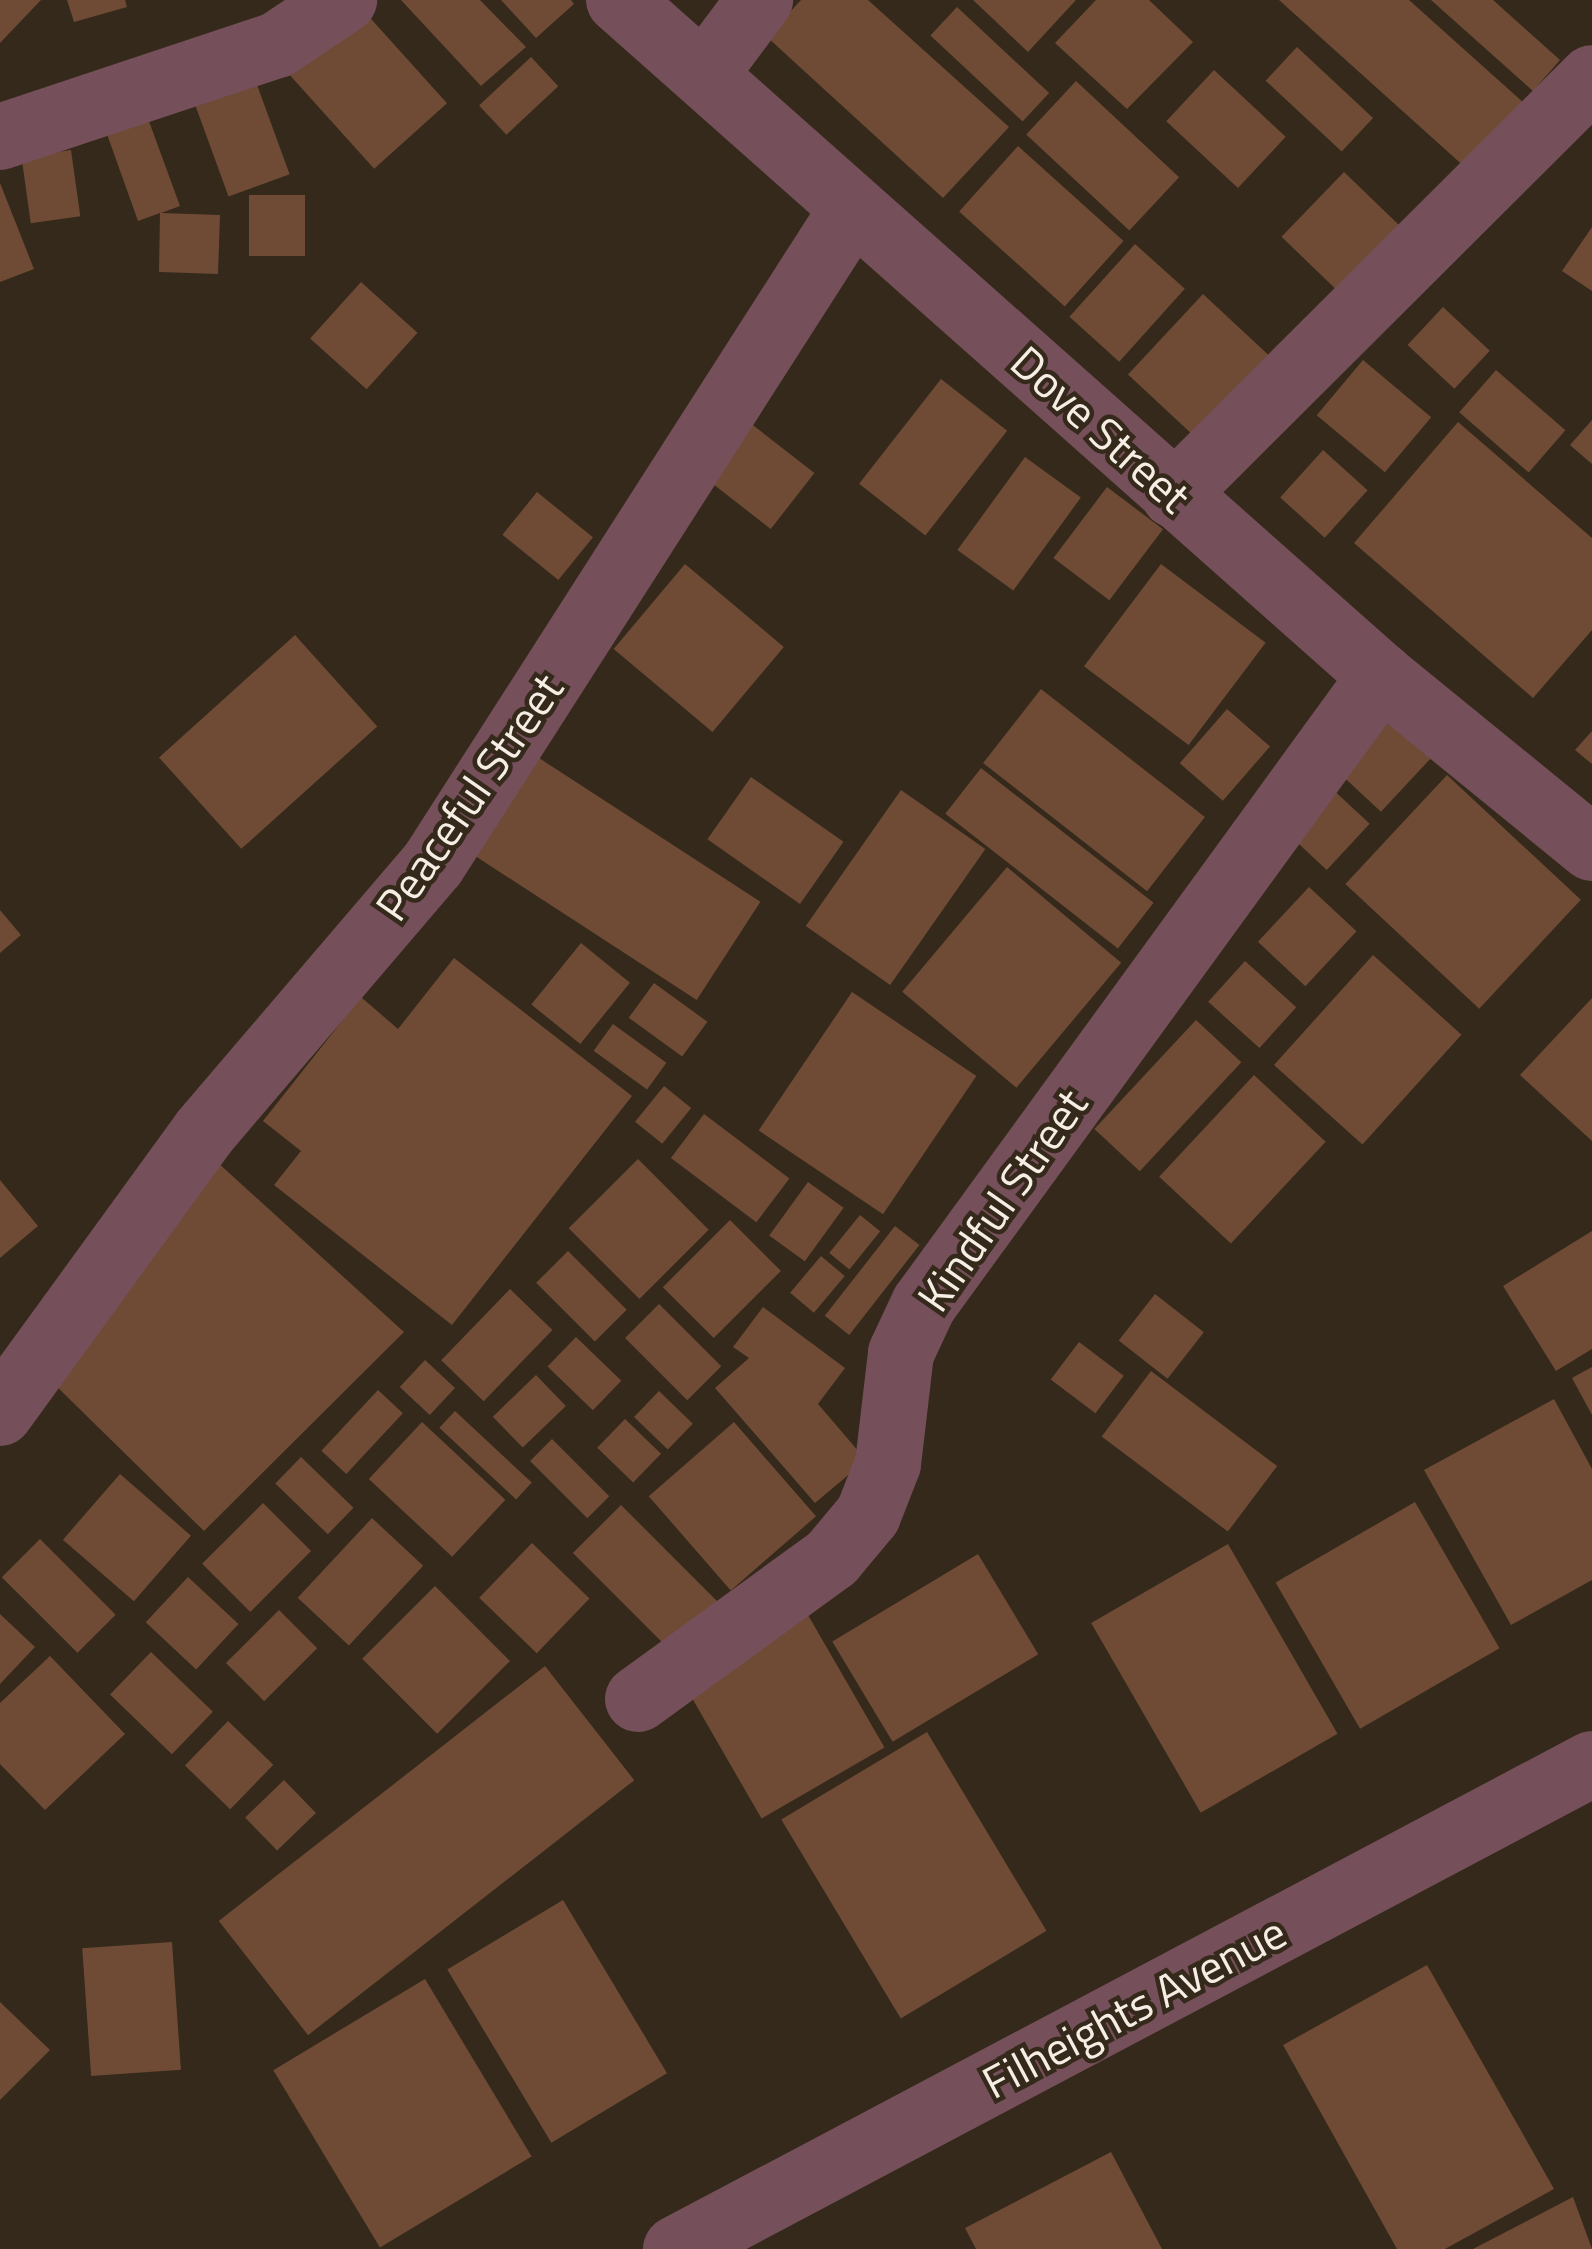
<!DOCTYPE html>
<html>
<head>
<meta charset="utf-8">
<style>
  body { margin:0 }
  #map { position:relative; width:1592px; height:2249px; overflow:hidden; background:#34291a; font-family:"Titillium Web",sans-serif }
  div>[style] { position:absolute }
  .building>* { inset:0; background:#6f4b36; transform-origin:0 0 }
  .minor>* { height:66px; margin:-33px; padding:0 33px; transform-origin:33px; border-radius:33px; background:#754f59 }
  span { translate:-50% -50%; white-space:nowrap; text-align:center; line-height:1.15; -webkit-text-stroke:9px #34291a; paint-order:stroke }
  .street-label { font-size:45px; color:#f6eee5 }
</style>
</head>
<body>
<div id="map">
  <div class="building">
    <i style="clip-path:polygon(0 0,41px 0,0 43px)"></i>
    <i style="clip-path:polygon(67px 0,125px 0,127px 7px,74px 22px)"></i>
    <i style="left:354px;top:0;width:139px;height:98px;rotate:48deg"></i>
    <i style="clip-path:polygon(401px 0,480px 0,526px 47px,481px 86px)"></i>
    <i style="clip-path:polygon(501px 0,571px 0,574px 4px,536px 38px)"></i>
    <i style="clip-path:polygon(801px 0,868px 0,1009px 127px,943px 198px,767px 37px)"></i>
    <i style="clip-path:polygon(973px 0,1076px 0,1028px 52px)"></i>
    <i style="clip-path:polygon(1096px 0,1149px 0,1193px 42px,1127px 109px,1055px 43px)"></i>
    <i style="clip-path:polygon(1279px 0,1409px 0,1525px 104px,1467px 169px)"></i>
    <i style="clip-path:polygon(1431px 0,1493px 0,1560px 60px,1533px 91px)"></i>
    <i style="left:957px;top:7px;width:126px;height:39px;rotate:43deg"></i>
    <i style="left:1297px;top:47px;width:104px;height:46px;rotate:43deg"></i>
    <i style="left:531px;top:57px;width:40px;height:71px;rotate:47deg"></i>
    <i style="left:1214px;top:70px;width:98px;height:70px;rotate:43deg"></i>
    <i style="left:252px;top:71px;width:110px;height:65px;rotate:70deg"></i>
    <i style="left:1076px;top:81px;width:141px;height:73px;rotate:43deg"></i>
    <i style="clip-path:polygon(139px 94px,180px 206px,161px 213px,220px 215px,218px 274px,159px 272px,160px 213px,138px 221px,98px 109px)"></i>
    <i style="left:1018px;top:146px;width:142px;height:88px;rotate:42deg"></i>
    <i style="left:71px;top:150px;width:67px;height:50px;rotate:82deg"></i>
    <i style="left:1344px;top:172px;width:84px;height:90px;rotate:44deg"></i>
    <i style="clip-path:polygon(0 183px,34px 269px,0 282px)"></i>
    <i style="left:249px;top:195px;width:56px;height:61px"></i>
    <i style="clip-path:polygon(1592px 227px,1592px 291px,1562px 271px)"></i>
    <i style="left:1135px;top:244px;width:67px;height:98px;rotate:42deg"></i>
    <i style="left:361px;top:282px;width:76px;height:76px;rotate:42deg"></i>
    <i style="left:1203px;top:294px;width:105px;height:110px;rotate:43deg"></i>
    <i style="left:1443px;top:307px;width:64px;height:52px;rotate:43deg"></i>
    <i style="left:1363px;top:360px;width:89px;height:72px;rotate:40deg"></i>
    <i style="left:1496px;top:370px;width:92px;height:56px;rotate:41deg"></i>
    <i style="left:941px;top:379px;width:84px;height:133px;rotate:38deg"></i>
    <i style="clip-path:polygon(1592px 420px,1592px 464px,1570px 445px)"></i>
    <i style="left:749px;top:422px;width:83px;height:71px;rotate:38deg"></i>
    <i style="clip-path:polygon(1458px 422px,1592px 538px,1592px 630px,1533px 698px,1354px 543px)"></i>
    <i style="left:1323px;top:450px;width:60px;height:64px;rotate:42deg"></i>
    <i style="left:1025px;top:457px;width:69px;height:115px;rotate:36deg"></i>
    <i style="left:1107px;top:487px;width:70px;height:89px;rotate:37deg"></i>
    <i style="left:537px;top:492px;width:72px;height:55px;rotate:39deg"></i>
    <i style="left:685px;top:564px;width:129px;height:111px;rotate:40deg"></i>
    <i style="left:1161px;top:564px;width:131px;height:128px;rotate:37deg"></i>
    <i style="left:295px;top:635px;width:123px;height:183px;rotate:48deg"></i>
    <i style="left:1041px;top:689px;width:208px;height:94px;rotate:38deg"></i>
    <i style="left:1227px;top:709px;width:57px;height:72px;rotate:41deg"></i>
    <i style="left:1381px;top:712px;width:68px;height:73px;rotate:43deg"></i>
    <i style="clip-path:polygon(1592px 731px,1592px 764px,1575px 750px)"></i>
    <i style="left:539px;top:758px;width:264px;height:117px;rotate:33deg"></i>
    <i style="left:981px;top:768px;width:219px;height:58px;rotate:38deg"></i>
    <i style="left:1447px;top:775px;width:183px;height:149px;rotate:43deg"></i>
    <i style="left:751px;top:777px;width:113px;height:76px;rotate:35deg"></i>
    <i style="left:1328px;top:785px;width:57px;height:63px;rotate:43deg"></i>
    <i style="left:901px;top:790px;width:103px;height:166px;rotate:35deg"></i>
    <i style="left:1007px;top:867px;width:149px;height:163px;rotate:40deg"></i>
    <i style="left:1309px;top:887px;width:65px;height:75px;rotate:43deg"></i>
    <i style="clip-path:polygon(0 910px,21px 935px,0 953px)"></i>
    <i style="left:581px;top:943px;width:63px;height:79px;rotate:39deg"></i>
    <i style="left:1373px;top:955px;width:119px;height:148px;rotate:42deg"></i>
    <i style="clip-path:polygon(454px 958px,632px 1096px,452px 1325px,274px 1185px,301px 1151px,263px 1121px,361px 997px,398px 1029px)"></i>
    <i style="left:1245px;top:961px;width:69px;height:55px;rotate:42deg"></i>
    <i style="left:654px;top:983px;width:66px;height:43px;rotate:36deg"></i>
    <i style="left:852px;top:992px;width:150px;height:167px;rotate:34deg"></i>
    <i style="clip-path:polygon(1592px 998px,1592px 1141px,1520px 1075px)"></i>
    <i style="left:1196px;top:1020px;width:62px;height:149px;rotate:43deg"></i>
    <i style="left:613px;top:1024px;width:66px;height:33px;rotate:36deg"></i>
    <i style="left:1254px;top:1075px;width:98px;height:139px;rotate:43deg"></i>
    <i style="left:664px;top:1086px;width:35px;height:46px;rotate:39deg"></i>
    <i style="left:704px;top:1114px;width:107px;height:55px;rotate:37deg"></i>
    <i style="left:638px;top:1159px;width:100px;height:98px;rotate:45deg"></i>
    <i style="clip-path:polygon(216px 1161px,404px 1332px,204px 1531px,48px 1378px)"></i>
    <i style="clip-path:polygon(0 1180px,38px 1226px,0 1258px)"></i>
    <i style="left:808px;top:1182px;width:44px;height:66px;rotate:36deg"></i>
    <i style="left:860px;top:1215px;width:26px;height:49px;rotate:39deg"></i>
    <i style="left:730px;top:1220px;width:72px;height:95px;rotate:45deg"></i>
    <i style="left:895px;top:1226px;width:31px;height:114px;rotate:38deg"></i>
    <i style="clip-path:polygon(1592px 1231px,1592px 1349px,1556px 1371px,1503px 1286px)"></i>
    <i style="left:568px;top:1251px;width:83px;height:45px;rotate:45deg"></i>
    <i style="left:821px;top:1256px;width:31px;height:48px;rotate:40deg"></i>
    <i style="left:510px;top:1289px;width:59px;height:99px;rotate:44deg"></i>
    <i style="left:1155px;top:1294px;width:62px;height:59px;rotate:38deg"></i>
    <i style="left:659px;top:1304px;width:88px;height:48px;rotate:45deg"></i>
    <i style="clip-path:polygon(763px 1307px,845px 1368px,818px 1404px,866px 1460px,815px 1503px,715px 1388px,749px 1358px,733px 1347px)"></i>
    <i style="left:576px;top:1337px;width:63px;height:41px;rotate:44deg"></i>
    <i style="left:1079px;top:1342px;width:56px;height:47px;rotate:37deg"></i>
    <i style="left:425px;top:1360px;width:41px;height:37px;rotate:43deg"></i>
    <i style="clip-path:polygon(1592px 1367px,1592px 1415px,1572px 1378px)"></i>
    <i style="left:1151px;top:1371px;width:158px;height:82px;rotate:37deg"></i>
    <i style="left:536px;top:1375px;width:43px;height:60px;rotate:46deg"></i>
    <i style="left:378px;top:1390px;width:34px;height:83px;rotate:43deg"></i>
    <i style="left:659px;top:1391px;width:47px;height:36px;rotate:44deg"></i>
    <i style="clip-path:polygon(1554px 1399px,1592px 1469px,1592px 1580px,1511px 1625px,1424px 1470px)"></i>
    <i style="left:455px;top:1411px;width:105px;height:23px;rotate:43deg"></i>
    <i style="left:625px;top:1419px;width:50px;height:40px;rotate:44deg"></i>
    <i style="left:422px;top:1422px;width:114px;height:78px;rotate:43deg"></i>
    <i style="left:734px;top:1422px;width:125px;height:113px;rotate:49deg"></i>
    <i style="left:552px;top:1439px;width:81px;height:31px;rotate:45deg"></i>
    <i style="left:301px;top:1457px;width:73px;height:37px;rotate:44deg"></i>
    <i style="left:120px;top:1474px;width:94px;height:87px;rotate:41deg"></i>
    <i style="left:1415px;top:1502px;width:169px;height:161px;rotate:60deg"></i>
    <i style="left:263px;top:1503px;width:68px;height:86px;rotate:45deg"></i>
    <i style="left:621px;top:1505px;width:142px;height:68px;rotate:45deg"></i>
    <i style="left:372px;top:1518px;width:70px;height:109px;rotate:43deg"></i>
    <i style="left:40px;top:1539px;width:107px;height:54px;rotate:45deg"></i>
    <i style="left:532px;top:1543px;width:80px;height:76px;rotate:44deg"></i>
    <i style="left:1228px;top:1544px;width:219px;height:158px;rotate:60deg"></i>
    <i style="left:978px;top:1554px;width:117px;height:170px;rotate:59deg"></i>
    <i style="left:188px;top:1577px;width:69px;height:62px;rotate:43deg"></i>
    <i style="left:435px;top:1586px;width:106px;height:103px;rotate:45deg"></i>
    <i style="left:279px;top:1610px;width:54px;height:75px;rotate:45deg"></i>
    <i style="clip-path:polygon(0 1614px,35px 1647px,0 1684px)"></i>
    <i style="left:808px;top:1615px;width:153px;height:142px;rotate:60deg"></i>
    <i style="left:151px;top:1652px;width:86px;height:59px;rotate:44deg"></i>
    <i style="clip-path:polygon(50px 1656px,125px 1734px,45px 1810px,0 1764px,0 1703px)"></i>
    <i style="left:545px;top:1666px;width:145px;height:414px;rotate:52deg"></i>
    <i style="left:228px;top:1721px;width:63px;height:62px;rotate:44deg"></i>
    <i style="left:927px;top:1732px;width:232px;height:170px;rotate:59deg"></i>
    <i style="left:284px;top:1780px;width:46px;height:54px;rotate:46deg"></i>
    <i style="left:563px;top:1900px;width:202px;height:135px;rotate:59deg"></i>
    <i style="left:172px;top:1942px;width:128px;height:90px;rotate:86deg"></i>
    <i style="clip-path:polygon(1427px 1965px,1554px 2189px,1445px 2249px,1397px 2249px,1283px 2045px)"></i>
    <i style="left:425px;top:1979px;width:207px;height:177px;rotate:59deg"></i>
    <i style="clip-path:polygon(0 2002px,50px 2050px,0 2100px)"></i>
    <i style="clip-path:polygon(1111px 2152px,1162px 2249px,976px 2249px,965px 2228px)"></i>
    <i style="clip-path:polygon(1573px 2197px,1592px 2249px,1473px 2249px)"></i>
  </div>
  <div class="minor">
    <i style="left:619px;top:0;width:1019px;rotate:41.58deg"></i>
    <i style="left:1381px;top:676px;width:272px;rotate:39.2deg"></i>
    <i style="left:707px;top:71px;width:89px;rotate:-53.3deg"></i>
    <i style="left:0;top:137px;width:292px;rotate:-18.4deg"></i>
    <i style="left:277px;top:45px;width:81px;rotate:-33.9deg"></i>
    <i style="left:1174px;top:495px;width:590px;rotate:-44.93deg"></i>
    <i style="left:0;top:1413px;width:347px;rotate:-54deg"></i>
    <i style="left:204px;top:1132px;width:353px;rotate:-49.5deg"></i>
    <i style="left:433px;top:864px;width:779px;rotate:-57.37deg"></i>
    <i style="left:638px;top:1699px;width:240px;rotate:-36deg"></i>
    <i style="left:832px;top:1558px;width:56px;rotate:-50.1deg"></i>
    <i style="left:868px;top:1515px;width:55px;rotate:-68.6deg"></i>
    <i style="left:888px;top:1464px;width:112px;rotate:-83.3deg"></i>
    <i style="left:901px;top:1353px;width:54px;rotate:-64.9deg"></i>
    <i style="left:924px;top:1304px;width:777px;rotate:-53.96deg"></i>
    <i style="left:676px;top:2249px;width:1036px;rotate:-27.9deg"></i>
  </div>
  <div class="street-label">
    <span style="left:1101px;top:429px;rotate:42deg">Dove Street</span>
    <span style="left:469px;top:797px;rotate:-55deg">Peaceful Street</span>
    <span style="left:1002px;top:1200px;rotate:-55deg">Kindful Street</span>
    <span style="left:1134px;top:2007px;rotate:-28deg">Filheights Avenue</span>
  </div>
</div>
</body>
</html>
